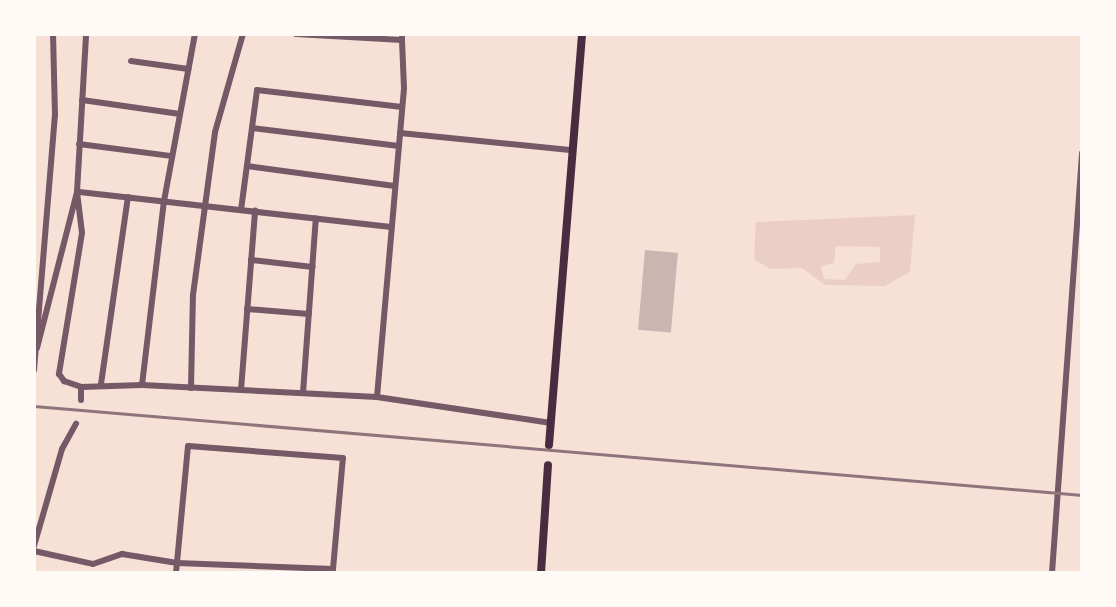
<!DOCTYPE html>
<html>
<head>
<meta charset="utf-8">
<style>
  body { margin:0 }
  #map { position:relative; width:1116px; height:607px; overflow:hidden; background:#f7e1d7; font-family:Cabin,sans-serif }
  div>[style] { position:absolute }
  .green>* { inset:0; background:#ebcfc5 }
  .building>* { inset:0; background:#ccb4b1; transform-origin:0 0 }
  .minor>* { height:6px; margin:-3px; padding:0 3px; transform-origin:3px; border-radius:3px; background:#755966 }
  .secondary>* { height:8px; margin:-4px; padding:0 4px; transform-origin:4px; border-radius:4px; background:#4a2c40 }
  .rail>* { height:3px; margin:-1.5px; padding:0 1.5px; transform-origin:1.5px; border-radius:1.5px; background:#8f747c }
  span { translate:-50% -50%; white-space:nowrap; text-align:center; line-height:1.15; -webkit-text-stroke:7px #fffaf5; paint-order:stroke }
  .frame { position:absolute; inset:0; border:36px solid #fffaf5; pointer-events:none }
</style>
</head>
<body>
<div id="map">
  <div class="green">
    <i style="clip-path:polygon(evenodd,915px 215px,910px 272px,885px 286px,825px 285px,802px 268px,770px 269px,754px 259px,756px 222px,915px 215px,836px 246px,880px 247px,880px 262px,856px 264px,845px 280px,824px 279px,821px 266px,834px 263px,836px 246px)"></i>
  </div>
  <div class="building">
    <i style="left:645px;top:250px;width:33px;height:80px;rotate:5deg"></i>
  </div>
  <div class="minor">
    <i style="left:296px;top:34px;width:106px;rotate:3.2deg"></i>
    <i style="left:402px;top:40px;width:6px;rotate:-90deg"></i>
    <i style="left:131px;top:61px;width:58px;rotate:8deg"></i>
    <i style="left:82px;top:100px;width:99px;rotate:8.1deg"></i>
    <i style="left:252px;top:128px;width:148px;rotate:7deg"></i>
    <i style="left:400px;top:133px;width:171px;rotate:5.7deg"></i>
    <i style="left:79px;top:144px;width:94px;rotate:7.4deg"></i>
    <i style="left:247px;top:166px;width:149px;rotate:7.7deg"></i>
    <i style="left:241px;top:210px;width:121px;rotate:-82.4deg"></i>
    <i style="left:257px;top:90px;width:146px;rotate:6.7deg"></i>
    <i style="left:391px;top:227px;width:316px;rotate:-173.6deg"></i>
    <i style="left:77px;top:192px;width:41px;rotate:83deg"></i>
    <i style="left:82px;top:233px;width:143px;rotate:99.3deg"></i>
    <i style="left:59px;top:374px;width:9px;rotate:54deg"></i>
    <i style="left:64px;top:381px;width:18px;rotate:19deg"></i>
    <i style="left:81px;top:387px;width:61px;rotate:-1.9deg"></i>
    <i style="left:142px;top:385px;width:235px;rotate:2.9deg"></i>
    <i style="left:377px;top:397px;width:176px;rotate:8.5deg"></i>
    <i style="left:251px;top:260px;width:62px;rotate:6.4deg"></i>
    <i style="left:247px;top:309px;width:62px;rotate:4.6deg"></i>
    <i style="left:37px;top:348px;width:161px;rotate:-75.6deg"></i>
    <i style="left:77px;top:192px;width:158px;rotate:-86.7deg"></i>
    <i style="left:34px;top:370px;width:256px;rotate:-85.3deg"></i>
    <i style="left:55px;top:115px;width:81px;rotate:-91.4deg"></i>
    <i style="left:101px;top:384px;width:189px;rotate:-81.8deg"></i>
    <i style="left:142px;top:385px;width:185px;rotate:-83.2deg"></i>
    <i style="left:164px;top:201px;width:170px;rotate:-79.5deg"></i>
    <i style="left:191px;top:388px;width:93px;rotate:-88.8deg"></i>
    <i style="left:193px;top:295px;width:164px;rotate:-82.3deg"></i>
    <i style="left:215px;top:132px;width:102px;rotate:-74.1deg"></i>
    <i style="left:241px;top:390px;width:180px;rotate:-85.5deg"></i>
    <i style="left:303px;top:393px;width:175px;rotate:-85.8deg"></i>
    <i style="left:377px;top:397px;width:310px;rotate:-85deg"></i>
    <i style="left:404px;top:88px;width:48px;rotate:-92.4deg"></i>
    <i style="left:81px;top:400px;width:13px;rotate:-90deg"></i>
    <i style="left:34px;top:546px;width:101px;rotate:-73.9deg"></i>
    <i style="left:62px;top:449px;width:29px;rotate:-61deg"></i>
    <i style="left:34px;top:551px;width:60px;rotate:12.4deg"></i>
    <i style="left:93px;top:564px;width:31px;rotate:-19deg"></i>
    <i style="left:122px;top:554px;width:56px;rotate:9.3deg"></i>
    <i style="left:177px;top:563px;width:156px;rotate:2.2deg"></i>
    <i style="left:333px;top:569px;width:111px;rotate:-84.9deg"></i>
    <i style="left:343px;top:458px;width:155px;rotate:-175.6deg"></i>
    <i style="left:188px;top:446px;width:118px;rotate:95.4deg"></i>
    <i style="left:177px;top:563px;width:10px;rotate:96deg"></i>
    <i style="left:1052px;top:573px;width:421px;rotate:-85.9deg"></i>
  </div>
  <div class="secondary">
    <i style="left:549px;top:445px;width:412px;rotate:-85.4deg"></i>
    <i style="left:541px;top:573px;width:108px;rotate:-86.3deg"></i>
  </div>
  <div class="rail">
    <i style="left:34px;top:406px;width:1052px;rotate:4.85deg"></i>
  </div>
  <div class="frame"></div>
</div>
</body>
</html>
